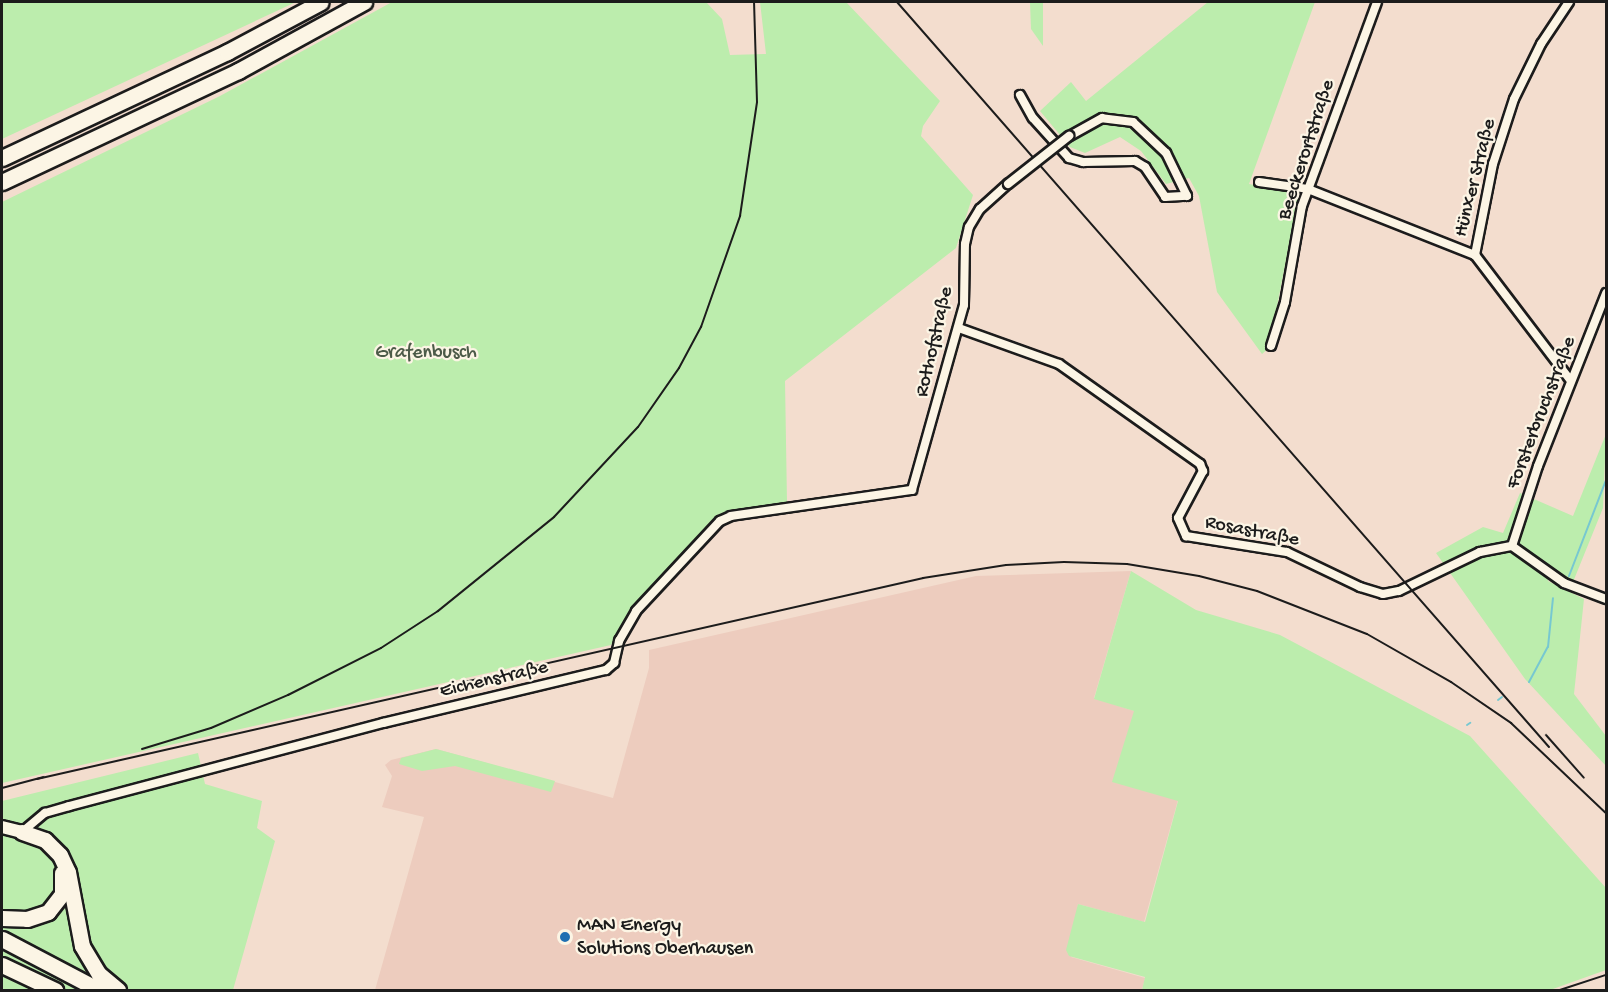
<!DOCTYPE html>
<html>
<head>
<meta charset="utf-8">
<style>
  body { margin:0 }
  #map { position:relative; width:1608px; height:992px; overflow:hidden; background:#f3ddce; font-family:"Gochi Hand",sans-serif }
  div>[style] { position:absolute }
  .built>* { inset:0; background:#edccbe }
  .green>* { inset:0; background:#bcedad }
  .stream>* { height:2px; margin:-1px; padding:0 1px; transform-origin:1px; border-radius:1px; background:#77c8d1 }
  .roads { filter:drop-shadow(2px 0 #1c1c1c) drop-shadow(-2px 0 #1c1c1c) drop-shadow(0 2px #1c1c1c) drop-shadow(0 -2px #1c1c1c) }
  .minor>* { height:8px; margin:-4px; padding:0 4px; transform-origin:4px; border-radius:4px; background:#fcf5e5 }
  .primary>* { height:12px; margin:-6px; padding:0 6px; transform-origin:6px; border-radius:6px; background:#fcf5e5 }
  .motorway>* { height:15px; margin:-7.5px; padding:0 7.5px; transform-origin:7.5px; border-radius:7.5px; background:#fcf5e5 }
  .tram>* { height:1.5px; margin:-0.75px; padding:0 0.75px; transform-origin:0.75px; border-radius:0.75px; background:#1c1c1c }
  .rail>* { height:2px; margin:-1px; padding:0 1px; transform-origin:1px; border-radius:1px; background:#1c1c1c }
  .bridges { filter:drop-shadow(2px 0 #1c1c1c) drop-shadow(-2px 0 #1c1c1c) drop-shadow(0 2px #1c1c1c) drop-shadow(0 -2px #1c1c1c) }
  .minor-bridge>* { height:8px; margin:-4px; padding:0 4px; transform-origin:4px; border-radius:4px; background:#fcf5e5 }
  .dots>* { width:16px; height:16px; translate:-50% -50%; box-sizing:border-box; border:3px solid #fcf5e5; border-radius:50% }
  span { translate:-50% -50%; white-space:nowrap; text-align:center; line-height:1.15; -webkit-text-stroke:4.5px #fcf5e5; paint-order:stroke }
  .street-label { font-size:20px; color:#1c1c1c }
  .park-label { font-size:20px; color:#4c5b48 }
  .poi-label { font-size:20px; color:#1c1c1c }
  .left { translate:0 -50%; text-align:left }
  .frame { position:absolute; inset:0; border:3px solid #1c1c1c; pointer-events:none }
</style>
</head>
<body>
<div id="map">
  <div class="built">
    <i style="clip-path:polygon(1131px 571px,1094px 698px,1134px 711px,1178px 800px,1144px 922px,1078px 904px,1071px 957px,1145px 978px,1142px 990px,375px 990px,424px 817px,382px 807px,392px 776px,385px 765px,391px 760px,436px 749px,613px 798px,649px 668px,649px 650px,976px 576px)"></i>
  </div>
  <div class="green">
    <i style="clip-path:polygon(2px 2px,296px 2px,2px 139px)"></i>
    <i style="clip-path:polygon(392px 2px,706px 2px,722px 19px,730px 55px,766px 54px,760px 2px,846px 2px,940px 101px,923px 126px,921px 136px,973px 195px,956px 248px,785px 381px,787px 502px,716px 517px,632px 610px,611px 645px,2px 783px,2px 202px,220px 96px)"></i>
    <i style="clip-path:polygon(1030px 2px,1043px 2px,1043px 46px,1031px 29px)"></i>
    <i style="clip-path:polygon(1208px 2px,1315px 2px,1249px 184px,1299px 193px,1269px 348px,1262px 354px,1217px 292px,1199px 196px,1189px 178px,1166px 184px,1141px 151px,1120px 137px,1085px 153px,1070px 147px,1040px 111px,1071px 82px,1086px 101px)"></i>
    <i style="clip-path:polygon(1606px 434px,1603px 508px,1573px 582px,1552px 569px,1548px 581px,1584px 599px,1574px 694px,1606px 736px,1606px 766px,1525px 679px,1436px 553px,1483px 527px,1503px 533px,1520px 493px,1573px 516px)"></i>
    <i style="clip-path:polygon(1131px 571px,1196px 610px,1280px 635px,1470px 736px,1606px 888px,1606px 970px,1550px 990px,1142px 990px,1145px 977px,1069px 956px,1066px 950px,1078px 904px,1145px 922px,1178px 801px,1112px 782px,1134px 711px,1094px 699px)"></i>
    <i style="clip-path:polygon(436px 749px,555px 781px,551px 792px,455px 766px,422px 771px,399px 764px,401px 758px)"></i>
    <i style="clip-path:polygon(198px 753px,205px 784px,262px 801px,257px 828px,275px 841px,233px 990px,2px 990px,2px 801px)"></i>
  </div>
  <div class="stream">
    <i style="left:1569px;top:576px;width:103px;rotate:-68.9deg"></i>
    <i style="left:1529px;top:682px;width:40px;rotate:-62deg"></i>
    <i style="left:1548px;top:647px;width:49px;rotate:-84.2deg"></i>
    <i style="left:1498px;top:700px;width:5px;rotate:-37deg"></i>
    <i style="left:1467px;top:725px;width:4px;rotate:-34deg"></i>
  </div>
  <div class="roads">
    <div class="minor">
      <i style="left:1569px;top:2px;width:50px;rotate:123.7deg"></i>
      <i style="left:1541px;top:44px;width:61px;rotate:116.1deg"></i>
      <i style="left:1514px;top:99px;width:68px;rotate:107.9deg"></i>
      <i style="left:1493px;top:164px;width:93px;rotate:101.2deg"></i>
      <i style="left:1475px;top:255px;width:158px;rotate:52.7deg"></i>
      <i style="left:1020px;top:95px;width:26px;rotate:61deg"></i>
      <i style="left:1033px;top:118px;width:54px;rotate:48deg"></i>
      <i style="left:1069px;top:158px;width:15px;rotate:16deg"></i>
      <i style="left:1083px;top:162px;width:52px;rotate:-1.1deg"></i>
      <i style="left:1135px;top:161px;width:12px;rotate:31deg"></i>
      <i style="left:1145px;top:167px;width:36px;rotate:56deg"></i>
      <i style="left:1165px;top:197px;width:22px;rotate:-3deg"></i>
      <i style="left:1187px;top:196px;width:48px;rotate:-116deg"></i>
      <i style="left:1166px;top:153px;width:45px;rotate:-136.8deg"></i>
      <i style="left:1133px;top:122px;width:31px;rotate:-173deg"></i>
      <i style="left:1102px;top:118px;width:38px;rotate:151deg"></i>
      <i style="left:1259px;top:182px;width:49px;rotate:8.1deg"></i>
      <i style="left:1308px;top:189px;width:180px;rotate:21.6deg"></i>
      <i style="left:959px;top:328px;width:106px;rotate:19.8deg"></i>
      <i style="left:1059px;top:364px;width:173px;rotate:35.3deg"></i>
      <i style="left:1200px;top:464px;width:8px;rotate:67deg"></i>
      <i style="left:1203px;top:471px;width:53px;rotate:118deg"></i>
      <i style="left:1178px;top:518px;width:20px;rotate:66deg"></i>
      <i style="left:1186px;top:536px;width:102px;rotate:9deg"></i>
      <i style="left:1287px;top:552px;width:81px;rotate:25.6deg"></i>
      <i style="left:1360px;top:587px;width:24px;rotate:17deg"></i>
      <i style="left:1383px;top:594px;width:16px;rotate:-11deg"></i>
      <i style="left:1399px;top:591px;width:90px;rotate:-25.7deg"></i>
      <i style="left:1480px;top:552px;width:33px;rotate:-11deg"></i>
      <i style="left:1271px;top:346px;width:46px;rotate:-72.3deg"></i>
      <i style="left:1285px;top:302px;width:97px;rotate:-80deg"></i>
      <i style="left:1302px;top:206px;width:217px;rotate:-69.8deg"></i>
      <i style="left:1512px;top:546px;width:84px;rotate:-72deg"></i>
      <i style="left:1538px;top:466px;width:186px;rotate:-68.5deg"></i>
      <i style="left:1512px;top:546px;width:64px;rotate:35.4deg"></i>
      <i style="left:1564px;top:583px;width:45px;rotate:20.9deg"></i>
      <i style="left:22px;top:832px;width:30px;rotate:-40deg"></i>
      <i style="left:45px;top:813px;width:25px;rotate:-16deg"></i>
      <i style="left:69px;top:806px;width:325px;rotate:-14.8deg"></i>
      <i style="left:383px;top:723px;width:229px;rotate:-13.4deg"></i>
      <i style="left:606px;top:670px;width:11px;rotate:-41deg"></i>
      <i style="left:614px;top:663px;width:23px;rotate:-77deg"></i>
      <i style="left:619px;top:641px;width:34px;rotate:-60deg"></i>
      <i style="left:636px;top:611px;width:123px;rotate:-47deg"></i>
      <i style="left:720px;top:521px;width:12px;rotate:-24deg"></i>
      <i style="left:731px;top:516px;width:183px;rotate:-8.2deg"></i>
      <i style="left:912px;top:490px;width:192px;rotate:-74.3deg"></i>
      <i style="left:964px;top:305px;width:61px;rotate:-89.1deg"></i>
      <i style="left:965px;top:244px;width:17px;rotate:-77deg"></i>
      <i style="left:969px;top:227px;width:21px;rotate:-59deg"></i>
      <i style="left:980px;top:209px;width:38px;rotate:-42deg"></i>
    </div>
    <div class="primary">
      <i style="left:2px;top:827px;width:21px;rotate:14deg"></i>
    </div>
    <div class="motorway">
      <i style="left:2px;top:158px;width:249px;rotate:-25.2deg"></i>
      <i style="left:227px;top:52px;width:106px;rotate:-28deg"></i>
      <i style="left:2px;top:182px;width:261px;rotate:-25.2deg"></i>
      <i style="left:238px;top:71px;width:144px;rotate:-28.7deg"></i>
      <i style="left:22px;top:832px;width:24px;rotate:19deg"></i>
      <i style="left:45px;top:840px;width:21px;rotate:45deg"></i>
      <i style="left:60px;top:855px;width:19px;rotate:65deg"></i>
      <i style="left:68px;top:872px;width:75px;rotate:79.3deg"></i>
      <i style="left:82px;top:946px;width:33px;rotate:59deg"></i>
      <i style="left:99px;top:974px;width:25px;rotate:40deg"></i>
      <i style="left:2px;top:918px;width:25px;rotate:2deg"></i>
      <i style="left:27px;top:919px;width:22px;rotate:-18deg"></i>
      <i style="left:48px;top:912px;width:23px;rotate:-52deg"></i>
      <i style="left:62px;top:894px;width:21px;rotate:-90deg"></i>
      <i style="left:2px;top:939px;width:110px;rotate:27.7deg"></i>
      <i style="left:2px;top:965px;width:59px;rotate:25.3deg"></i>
    </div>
  </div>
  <div class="tram">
    <i style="left:1560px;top:990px;width:48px;rotate:-18.1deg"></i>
  </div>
  <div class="rail">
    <i style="left:897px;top:2px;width:990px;rotate:48.81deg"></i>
    <i style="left:1546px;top:735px;width:57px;rotate:48.5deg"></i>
    <i style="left:142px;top:749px;width:72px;rotate:-16.9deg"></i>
    <i style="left:211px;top:728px;width:84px;rotate:-23.2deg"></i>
    <i style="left:288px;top:695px;width:104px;rotate:-26.8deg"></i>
    <i style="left:381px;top:648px;width:68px;rotate:-33deg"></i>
    <i style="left:438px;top:611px;width:149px;rotate:-39deg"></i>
    <i style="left:554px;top:517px;width:123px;rotate:-47deg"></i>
    <i style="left:638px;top:427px;width:72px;rotate:-55.2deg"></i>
    <i style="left:679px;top:368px;width:47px;rotate:-61.8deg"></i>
    <i style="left:701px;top:327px;width:118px;rotate:-70.6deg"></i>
    <i style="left:740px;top:216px;width:115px;rotate:-81.5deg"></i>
    <i style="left:757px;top:102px;width:100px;rotate:-91.7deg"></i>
    <i style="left:37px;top:779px;width:909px;rotate:-12.78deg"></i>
    <i style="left:923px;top:578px;width:84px;rotate:-8.9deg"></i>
    <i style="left:1006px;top:565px;width:58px;rotate:-3deg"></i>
    <i style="left:1064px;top:562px;width:63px;rotate:1.8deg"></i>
    <i style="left:1127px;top:564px;width:73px;rotate:9.5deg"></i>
    <i style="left:1199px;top:576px;width:60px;rotate:14.5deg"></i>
    <i style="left:1257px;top:591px;width:118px;rotate:21.4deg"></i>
    <i style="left:1367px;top:634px;width:97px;rotate:29.7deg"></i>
    <i style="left:1451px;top:682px;width:73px;rotate:34.3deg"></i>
    <i style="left:1511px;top:723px;width:131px;rotate:43.5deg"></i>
    <i style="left:2px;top:788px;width:43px;rotate:-14.7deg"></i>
  </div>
  <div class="bridges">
    <div class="minor-bridge">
      <i style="left:1008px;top:184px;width:78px;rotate:-38.2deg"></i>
    </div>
  </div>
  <div class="dots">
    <i style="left:565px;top:937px;background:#1f6fb2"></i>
  </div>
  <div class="street-label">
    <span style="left:1307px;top:150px;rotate:-72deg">Beeckerortstraße</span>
    <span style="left:1476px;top:178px;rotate:-76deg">Hünxer Straße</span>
    <span style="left:935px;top:342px;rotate:-77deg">Rothofstraße</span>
    <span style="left:1542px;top:413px;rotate:-69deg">Forsterbruchstraße</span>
    <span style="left:1252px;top:532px;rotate:11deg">Rosastraße</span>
    <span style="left:494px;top:680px;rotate:-13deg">Eichenstraße</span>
  </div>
  <div class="park-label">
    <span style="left:426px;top:353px">Grafenbusch</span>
  </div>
  <div class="poi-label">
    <span class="left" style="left:577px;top:938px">MAN Energy<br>Solutions Oberhausen</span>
  </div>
  <div class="frame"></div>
</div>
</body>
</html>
